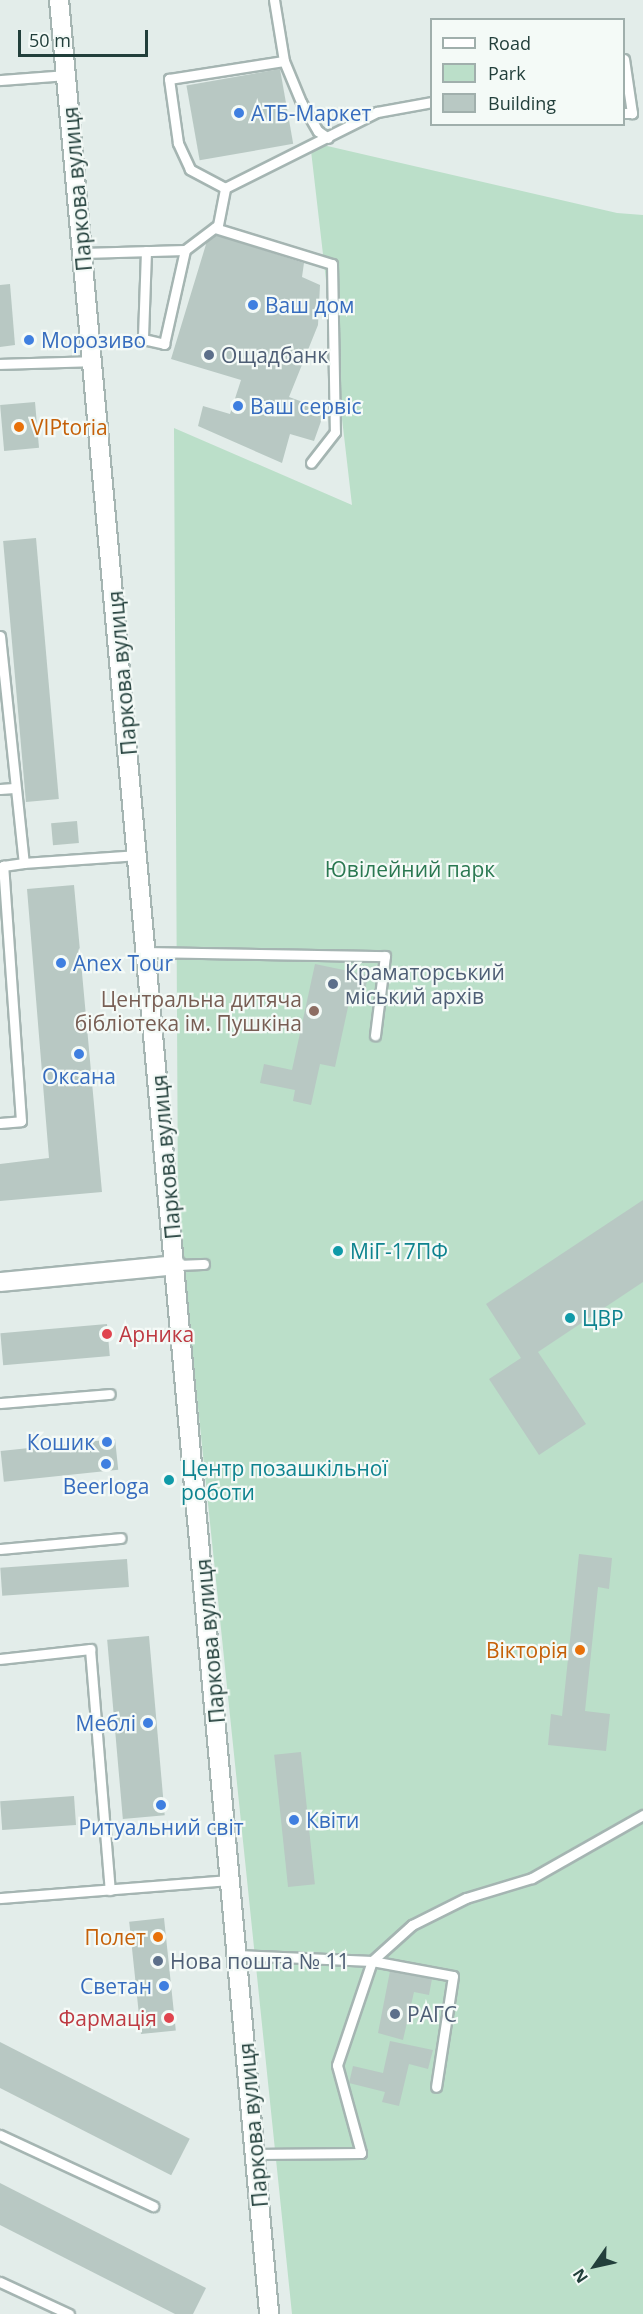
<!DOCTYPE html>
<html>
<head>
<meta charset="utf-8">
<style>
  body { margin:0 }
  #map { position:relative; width:643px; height:2314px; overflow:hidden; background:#e3edea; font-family:"Open Sans",sans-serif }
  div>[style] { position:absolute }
  .green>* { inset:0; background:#bbdfc9 }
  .building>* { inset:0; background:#b8c8c3; transform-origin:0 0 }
  .roads { filter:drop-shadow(2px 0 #a5b5b2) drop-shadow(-2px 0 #a5b5b2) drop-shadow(0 2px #a5b5b2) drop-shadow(0 -2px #a5b5b2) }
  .service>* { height:9px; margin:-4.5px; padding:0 4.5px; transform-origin:4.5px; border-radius:4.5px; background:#fff }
  .tertiary>* { height:18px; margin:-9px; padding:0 9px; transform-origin:9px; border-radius:9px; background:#fff }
  .dots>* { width:16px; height:16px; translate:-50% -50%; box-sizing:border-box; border:3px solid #f4faf7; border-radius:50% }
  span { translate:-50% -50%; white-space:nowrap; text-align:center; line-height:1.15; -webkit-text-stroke:4.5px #f4faf7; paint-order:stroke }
  .shop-label { font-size:21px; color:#366cbe }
  .left { translate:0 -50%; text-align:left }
  .right { translate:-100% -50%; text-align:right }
  .street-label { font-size:21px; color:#223f3b }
  .service-label { font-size:21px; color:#4e5e75 }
  .food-label { font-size:21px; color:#c56008 }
  .park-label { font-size:21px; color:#2a7851 }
  .education-label { font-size:21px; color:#785e54 }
  .culture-label { font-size:21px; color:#0d838f }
  .health-label { font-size:21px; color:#be3a42 }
  .legend { position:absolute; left:430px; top:18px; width:195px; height:108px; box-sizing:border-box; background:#f4faf7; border:2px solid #a0afac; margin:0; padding:8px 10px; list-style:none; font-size:18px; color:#223f3b }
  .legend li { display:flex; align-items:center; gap:12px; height:30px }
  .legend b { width:30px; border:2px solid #a0afac }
  .north { position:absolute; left:565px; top:2236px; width:60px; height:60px; -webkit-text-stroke:4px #f4faf7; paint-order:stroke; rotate:236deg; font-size:16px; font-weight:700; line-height:24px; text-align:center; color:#223f3b }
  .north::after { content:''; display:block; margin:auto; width:21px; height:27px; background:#223f3b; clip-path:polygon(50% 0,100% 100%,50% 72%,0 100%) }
  .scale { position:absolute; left:18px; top:30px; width:130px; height:27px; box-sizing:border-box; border:3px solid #223f3b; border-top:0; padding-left:8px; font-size:18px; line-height:21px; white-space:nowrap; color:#223f3b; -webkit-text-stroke:4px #f4faf7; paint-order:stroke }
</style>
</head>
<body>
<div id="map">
  <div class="green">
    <i style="clip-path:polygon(310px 142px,617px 213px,643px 215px,643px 2314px,292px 2314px,178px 1214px,174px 428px,352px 505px)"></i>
  </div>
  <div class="building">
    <i style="left:280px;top:69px;width:76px;height:95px;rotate:80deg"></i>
    <i style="clip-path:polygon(216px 235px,304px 263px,302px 277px,320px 285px,318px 325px,289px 397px,325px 410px,314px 441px,290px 434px,282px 463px,198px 426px,203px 406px,230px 414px,241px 380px,171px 359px,207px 241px)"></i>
    <i style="clip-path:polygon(10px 284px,15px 345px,0 347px,0 285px)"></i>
    <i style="left:35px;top:402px;width:46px;height:35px;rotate:85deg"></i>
    <i style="left:36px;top:538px;width:262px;height:33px;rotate:85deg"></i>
    <i style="left:77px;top:821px;width:22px;height:26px;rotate:85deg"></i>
    <i style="clip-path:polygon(74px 885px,102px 1192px,0 1201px,0 1164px,49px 1158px,27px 889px)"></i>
    <i style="clip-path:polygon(315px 964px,368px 975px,363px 1001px,350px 998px,335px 1067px,320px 1064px,311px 1105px,293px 1101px,295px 1090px,260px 1083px,264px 1064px,292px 1070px)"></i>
    <i style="clip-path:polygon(643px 1200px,643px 1282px,538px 1352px,586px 1424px,539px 1455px,489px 1379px,521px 1358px,486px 1304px)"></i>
    <i style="left:107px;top:1324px;width:32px;height:107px;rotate:85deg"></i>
    <i style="left:115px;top:1439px;width:31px;height:115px;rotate:84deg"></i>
    <i style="clip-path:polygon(579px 1554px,612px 1558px,609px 1589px,598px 1587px,585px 1711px,610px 1714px,606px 1751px,548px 1745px,551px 1714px,562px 1716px)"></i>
    <i style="left:127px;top:1559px;width:28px;height:127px;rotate:86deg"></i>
    <i style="left:149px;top:1636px;width:180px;height:42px;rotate:85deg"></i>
    <i style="left:301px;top:1752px;width:133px;height:27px;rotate:84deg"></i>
    <i style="left:74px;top:1796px;width:29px;height:74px;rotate:86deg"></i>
    <i style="left:164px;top:1918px;width:113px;height:35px;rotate:84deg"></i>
    <i style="clip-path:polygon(390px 1971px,432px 1979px,429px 1995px,414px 1992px,403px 2040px,378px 2033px)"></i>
    <i style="clip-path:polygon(390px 2041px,433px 2050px,428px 2069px,409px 2064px,399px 2106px,382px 2102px,385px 2092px,349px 2083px,353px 2066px,383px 2073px)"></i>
    <i style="left:0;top:2042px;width:213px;height:41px;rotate:27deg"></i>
    <i style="clip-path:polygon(0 2183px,206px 2288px,193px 2314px,175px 2314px,0 2225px)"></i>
  </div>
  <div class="roads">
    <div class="service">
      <i style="left:624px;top:59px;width:55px;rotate:81.6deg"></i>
      <i style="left:632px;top:113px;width:8px;rotate:180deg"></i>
      <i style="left:284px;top:61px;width:44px;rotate:67.5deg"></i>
      <i style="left:301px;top:102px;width:34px;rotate:60deg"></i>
      <i style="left:318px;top:131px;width:12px;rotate:35deg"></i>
      <i style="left:0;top:80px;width:66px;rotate:-4.3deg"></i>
      <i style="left:225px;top:188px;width:170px;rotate:-26.6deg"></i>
      <i style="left:377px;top:112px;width:56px;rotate:-10.3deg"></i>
      <i style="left:215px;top:228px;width:122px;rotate:17.1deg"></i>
      <i style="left:332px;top:264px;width:168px;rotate:89deg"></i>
      <i style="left:335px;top:432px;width:39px;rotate:128deg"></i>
      <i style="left:146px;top:251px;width:88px;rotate:92deg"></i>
      <i style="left:143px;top:339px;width:22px;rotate:13deg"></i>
      <i style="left:164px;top:344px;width:96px;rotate:-77.4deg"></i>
      <i style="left:83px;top:253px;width:102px;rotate:-1.7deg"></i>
      <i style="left:185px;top:250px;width:41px;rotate:-37.1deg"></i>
      <i style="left:218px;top:225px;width:38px;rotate:-79deg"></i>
      <i style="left:225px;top:188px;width:40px;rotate:-152deg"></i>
      <i style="left:190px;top:169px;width:29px;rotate:-115deg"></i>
      <i style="left:178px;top:143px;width:65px;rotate:-98deg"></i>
      <i style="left:169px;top:79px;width:116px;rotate:-8.9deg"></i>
      <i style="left:284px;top:61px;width:62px;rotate:-99.3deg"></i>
      <i style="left:0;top:364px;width:93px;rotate:-1.8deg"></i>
      <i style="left:0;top:636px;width:228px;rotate:84deg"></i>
      <i style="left:24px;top:863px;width:114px;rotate:-4deg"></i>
      <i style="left:0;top:789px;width:14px;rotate:-4deg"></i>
      <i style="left:148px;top:952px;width:237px;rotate:1deg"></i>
      <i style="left:385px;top:956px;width:80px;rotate:97.2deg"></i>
      <i style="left:0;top:1123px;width:21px;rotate:-5deg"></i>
      <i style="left:21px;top:1121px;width:256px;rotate:-94deg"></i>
      <i style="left:3px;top:866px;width:21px;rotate:-8deg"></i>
      <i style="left:176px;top:1265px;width:28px;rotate:-2deg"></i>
      <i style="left:0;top:1403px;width:110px;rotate:-4.7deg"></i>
      <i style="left:0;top:1549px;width:121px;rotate:-5.2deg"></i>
      <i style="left:0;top:1659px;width:91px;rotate:-6.3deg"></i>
      <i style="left:90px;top:1649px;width:242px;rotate:85.3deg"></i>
      <i style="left:0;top:1898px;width:232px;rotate:-4.5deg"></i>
      <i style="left:237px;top:1955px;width:135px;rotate:2.5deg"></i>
      <i style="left:372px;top:1961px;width:54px;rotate:-42deg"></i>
      <i style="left:412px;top:1925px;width:60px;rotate:-26.6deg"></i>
      <i style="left:466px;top:1898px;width:69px;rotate:-16.9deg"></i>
      <i style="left:532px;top:1878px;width:128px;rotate:-29.6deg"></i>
      <i style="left:0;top:2135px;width:169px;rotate:24.9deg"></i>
      <i style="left:255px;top:2154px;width:106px;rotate:-0.5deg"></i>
      <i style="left:361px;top:2153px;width:91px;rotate:-105.3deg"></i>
      <i style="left:337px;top:2065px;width:110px;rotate:-71.4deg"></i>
      <i style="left:372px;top:1961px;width:82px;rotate:10.5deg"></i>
      <i style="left:453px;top:1976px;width:112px;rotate:98.7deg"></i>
      <i style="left:0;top:2282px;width:76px;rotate:24.9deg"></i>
    </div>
    <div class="tertiary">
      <i style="left:59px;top:0;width:2324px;rotate:84.81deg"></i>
      <i style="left:0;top:1282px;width:177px;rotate:-5.5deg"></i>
    </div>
  </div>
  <div class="dots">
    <i style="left:239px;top:113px;background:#3f7fe0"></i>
    <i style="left:253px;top:305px;background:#3f7fe0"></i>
    <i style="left:29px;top:340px;background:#3f7fe0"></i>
    <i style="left:209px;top:355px;background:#5c6f8a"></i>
    <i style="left:238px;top:406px;background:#3f7fe0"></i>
    <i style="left:19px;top:427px;background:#e8710a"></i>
    <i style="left:61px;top:963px;background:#3f7fe0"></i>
    <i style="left:333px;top:984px;background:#5c6f8a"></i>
    <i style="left:314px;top:1011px;background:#8d6e63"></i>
    <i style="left:79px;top:1054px;background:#3f7fe0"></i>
    <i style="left:338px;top:1251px;background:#0f9aa8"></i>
    <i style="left:570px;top:1318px;background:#0f9aa8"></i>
    <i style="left:107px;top:1334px;background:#e0444e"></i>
    <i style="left:107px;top:1442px;background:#3f7fe0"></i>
    <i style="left:106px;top:1464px;background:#3f7fe0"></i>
    <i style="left:169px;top:1480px;background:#0f9aa8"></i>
    <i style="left:580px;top:1650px;background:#e8710a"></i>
    <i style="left:148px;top:1723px;background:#3f7fe0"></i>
    <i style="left:161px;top:1805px;background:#3f7fe0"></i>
    <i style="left:294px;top:1820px;background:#3f7fe0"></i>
    <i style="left:158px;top:1937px;background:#e8710a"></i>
    <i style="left:158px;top:1961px;background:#5c6f8a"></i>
    <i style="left:164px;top:1986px;background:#3f7fe0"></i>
    <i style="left:395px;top:2014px;background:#5c6f8a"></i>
    <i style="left:169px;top:2018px;background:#e0444e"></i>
  </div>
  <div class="shop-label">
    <span class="left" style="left:251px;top:113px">АТБ-Маркет</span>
    <span class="left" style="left:265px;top:305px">Ваш дом</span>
    <span class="left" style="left:41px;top:340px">Морозиво</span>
    <span class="left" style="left:250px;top:406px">Ваш сервіс</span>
    <span class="left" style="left:73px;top:963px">Anex Tour</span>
    <span style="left:79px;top:1076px">Оксана</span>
    <span class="right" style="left:95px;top:1442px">Кошик</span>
    <span style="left:106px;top:1486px">Beerloga</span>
    <span class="right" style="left:136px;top:1723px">Меблі</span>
    <span class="left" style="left:306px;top:1820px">Квіти</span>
    <span style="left:161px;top:1827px">Ритуальний світ</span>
    <span class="right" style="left:152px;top:1986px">Светан</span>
  </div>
  <div class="street-label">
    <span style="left:77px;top:189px;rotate:-95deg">Паркова вулиця</span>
    <span style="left:122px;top:673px;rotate:-95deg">Паркова вулиця</span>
    <span style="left:166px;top:1157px;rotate:-95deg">Паркова вулиця</span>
    <span style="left:210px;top:1641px;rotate:-95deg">Паркова вулиця</span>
    <span style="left:253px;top:2125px;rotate:-95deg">Паркова вулиця</span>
  </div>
  <div class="service-label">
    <span class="left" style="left:221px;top:355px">Ощадбанк</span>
    <span class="left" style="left:345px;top:984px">Краматорський<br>міський архів</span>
    <span class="left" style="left:170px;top:1961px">Нова пошта № 11</span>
    <span class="left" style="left:407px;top:2014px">РАГС</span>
  </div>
  <div class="food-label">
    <span class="left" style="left:31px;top:427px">VIPtoria</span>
    <span class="right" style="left:568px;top:1650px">Вікторія</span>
    <span class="right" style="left:146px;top:1937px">Полет</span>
  </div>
  <div class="park-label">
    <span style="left:410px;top:869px">Ювілейний парк</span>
  </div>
  <div class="education-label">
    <span class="right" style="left:302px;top:1011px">Центральна дитяча<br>бібліотека ім. Пушкіна</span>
  </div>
  <div class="culture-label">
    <span class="left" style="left:350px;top:1251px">МіГ-17ПФ</span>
    <span class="left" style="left:582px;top:1318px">ЦВР</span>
    <span class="left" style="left:181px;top:1480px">Центр позашкільної<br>роботи</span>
  </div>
  <div class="health-label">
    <span class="left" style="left:119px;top:1334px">Арника</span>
    <span class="right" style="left:157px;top:2018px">Фармація</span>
  </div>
  <ul class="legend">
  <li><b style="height:8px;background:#fff"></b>Road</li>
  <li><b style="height:16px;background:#bbdfc9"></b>Park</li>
  <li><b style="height:16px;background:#b8c8c3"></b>Building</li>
  </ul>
  <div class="north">N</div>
  <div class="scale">50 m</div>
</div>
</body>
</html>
